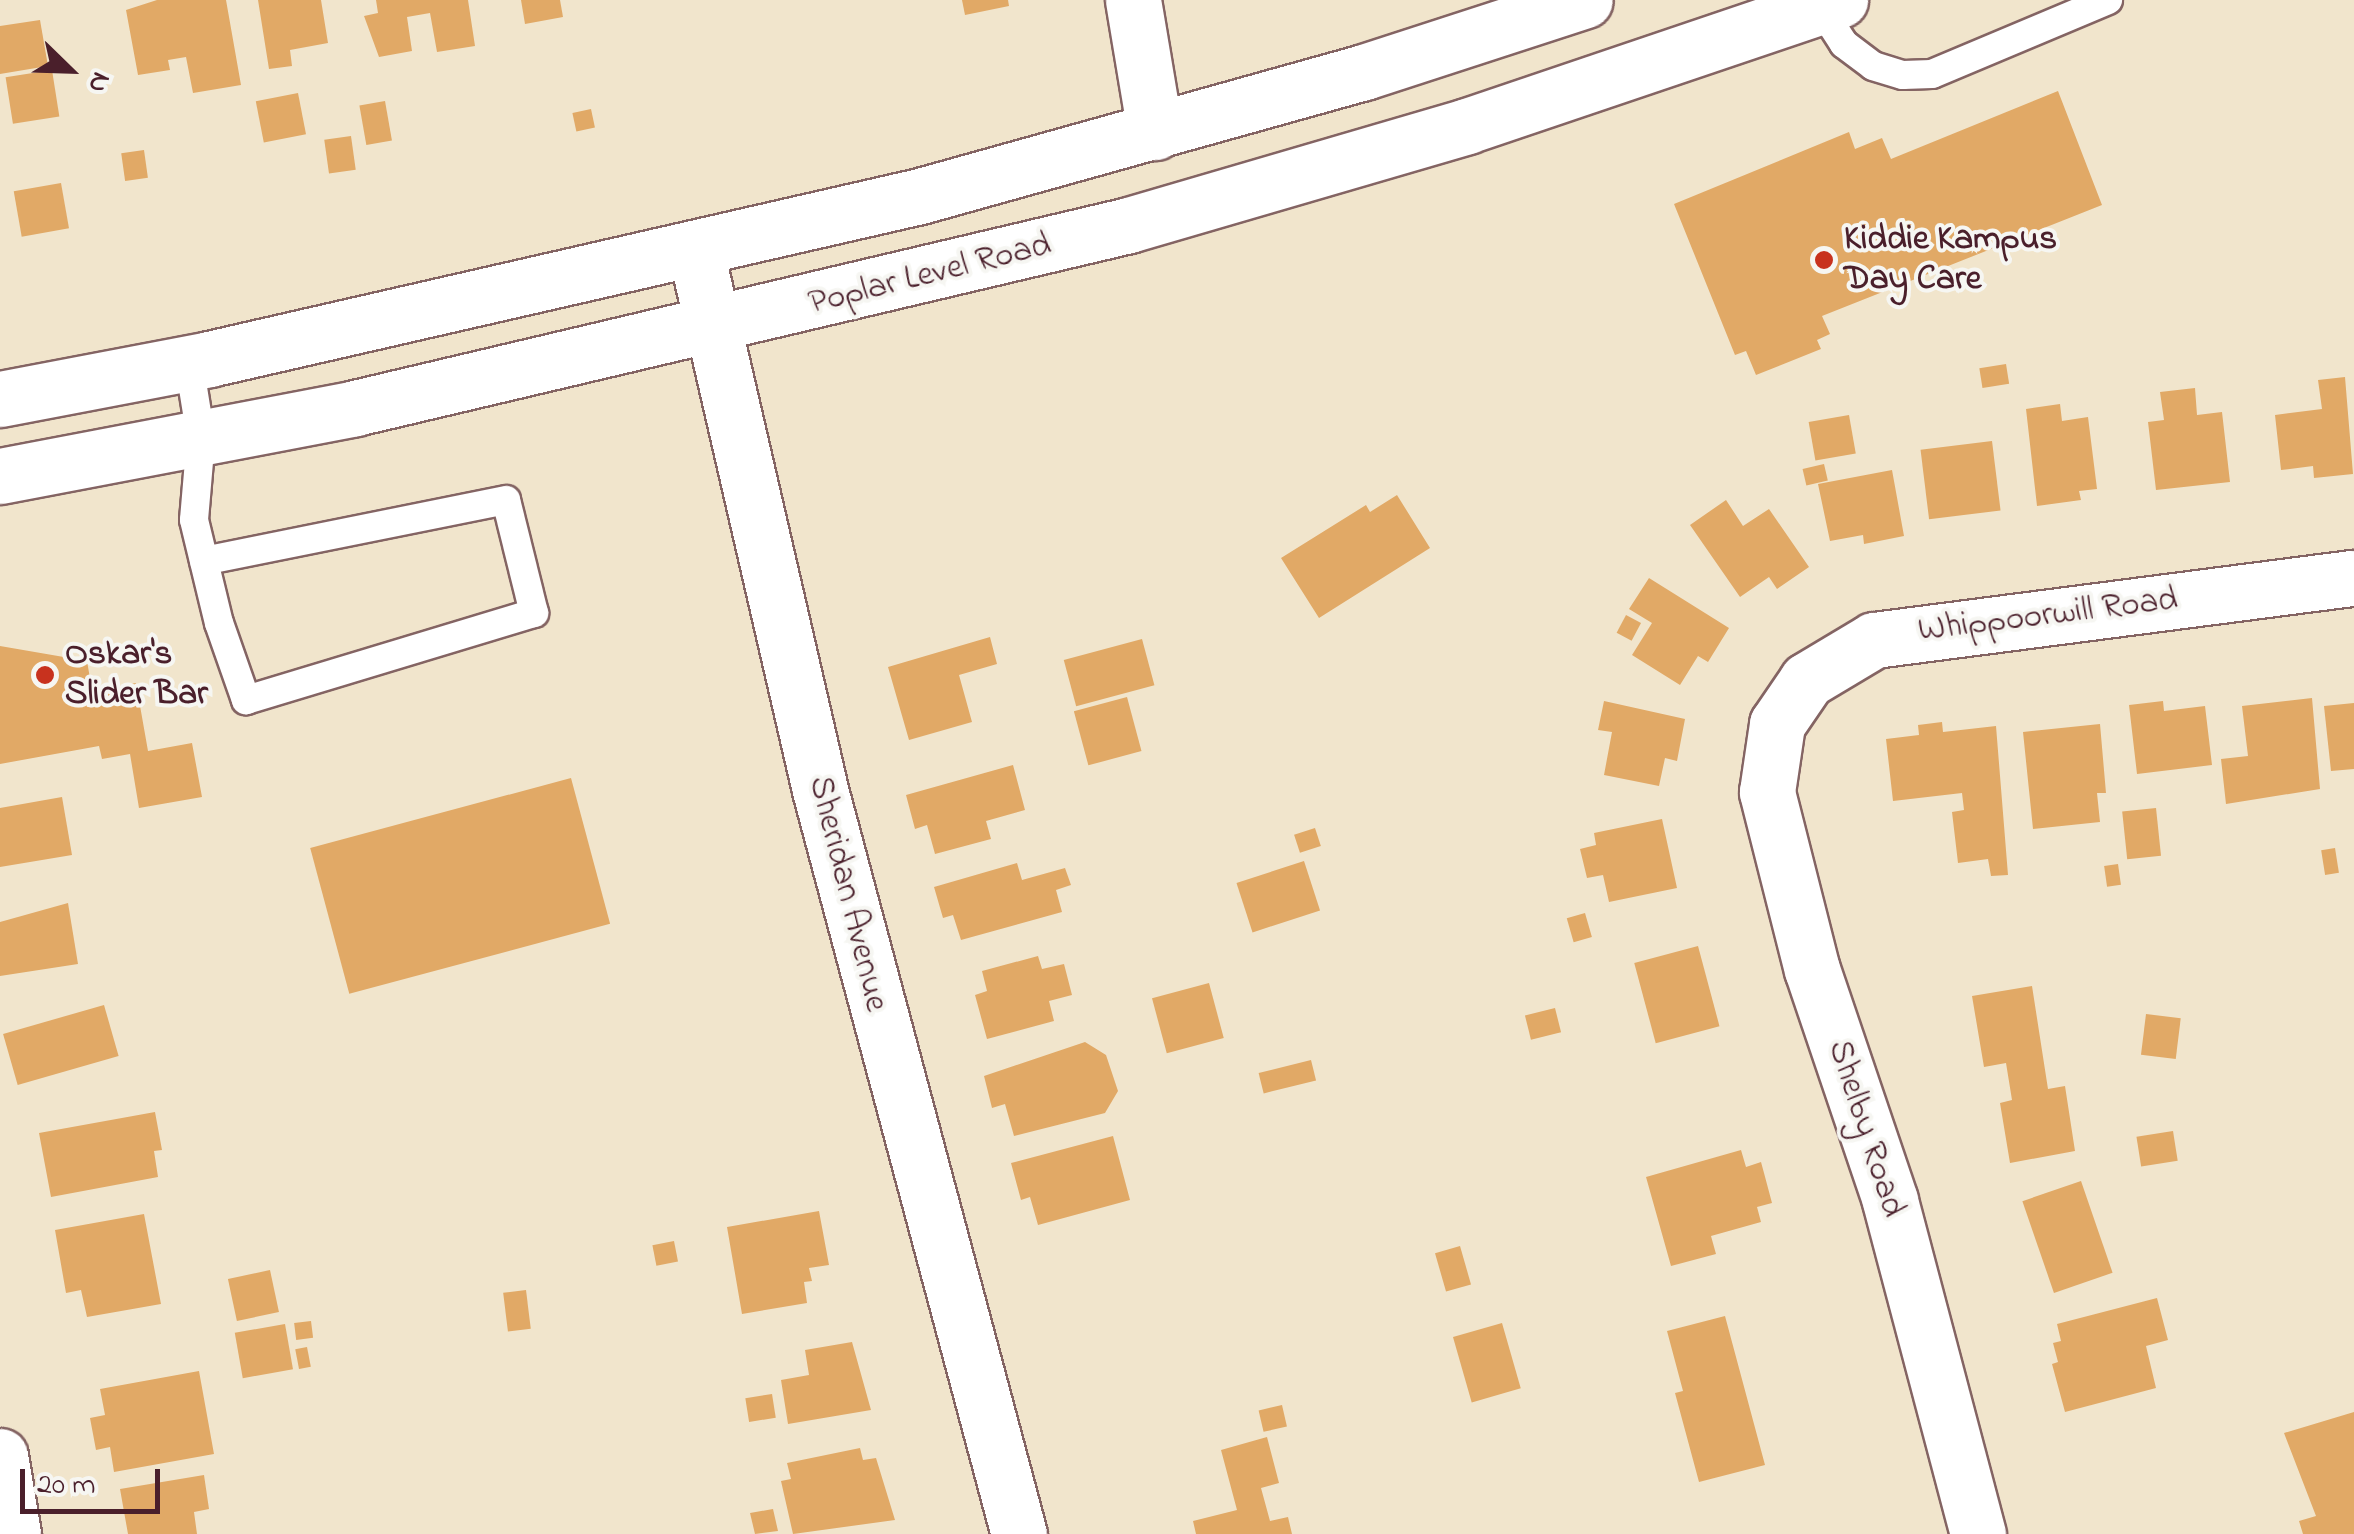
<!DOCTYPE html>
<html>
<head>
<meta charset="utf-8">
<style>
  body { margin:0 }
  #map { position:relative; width:2354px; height:1534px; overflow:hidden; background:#f1e5cc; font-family:"Indie Flower",sans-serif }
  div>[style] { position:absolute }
  .building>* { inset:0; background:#e1a966; transform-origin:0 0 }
  .roads { filter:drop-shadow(2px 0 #846463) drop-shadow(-2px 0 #846463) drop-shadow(0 2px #846463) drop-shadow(0 -2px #846463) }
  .lane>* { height:28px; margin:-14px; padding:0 14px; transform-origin:14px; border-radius:14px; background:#fff }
  .street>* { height:55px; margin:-27.5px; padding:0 27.5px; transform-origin:27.5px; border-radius:27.5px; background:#fff }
  .secondary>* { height:55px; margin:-27.5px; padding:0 27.5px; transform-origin:27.5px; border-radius:27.5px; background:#fff }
  .dots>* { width:28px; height:28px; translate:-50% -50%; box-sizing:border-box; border:5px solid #f6f6f2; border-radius:50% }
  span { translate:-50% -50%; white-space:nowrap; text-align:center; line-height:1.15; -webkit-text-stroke:8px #f6f6f2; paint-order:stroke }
  .poi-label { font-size:35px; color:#4a1f2b; font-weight:700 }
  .left { translate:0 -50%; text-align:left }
  .street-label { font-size:35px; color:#4a1f2b }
  .north { position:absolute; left:20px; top:20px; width:100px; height:100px; -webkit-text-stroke:8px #f6f6f2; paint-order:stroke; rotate:113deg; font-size:28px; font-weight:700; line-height:40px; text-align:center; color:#4a1f2b }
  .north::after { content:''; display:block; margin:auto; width:35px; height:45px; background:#4a1f2b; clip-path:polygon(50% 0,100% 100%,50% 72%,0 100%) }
  .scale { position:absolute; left:20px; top:1469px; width:140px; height:45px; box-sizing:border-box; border:5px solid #4a1f2b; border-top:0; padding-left:12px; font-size:30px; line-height:35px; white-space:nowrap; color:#4a1f2b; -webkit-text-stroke:8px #f6f6f2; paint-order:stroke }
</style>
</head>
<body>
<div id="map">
  <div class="building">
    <i style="clip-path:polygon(157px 0,226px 0,241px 85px,193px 93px,186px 57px,168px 60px,170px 70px,138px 75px,126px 10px)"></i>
    <i style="clip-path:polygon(258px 0,321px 0,328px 43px,290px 50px,292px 66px,269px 69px)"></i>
    <i style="clip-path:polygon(376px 0,468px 0,475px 46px,437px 52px,430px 13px,407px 17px,412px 51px,379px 57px,364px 16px,378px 13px)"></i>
    <i style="clip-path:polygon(521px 0,560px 0,563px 17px,525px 24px)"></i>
    <i style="clip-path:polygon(962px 0,1008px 0,1009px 6px,965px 15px)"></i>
    <i style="clip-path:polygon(40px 20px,48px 66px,0 74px,0 26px)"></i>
    <i style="left:52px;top:70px;width:47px;height:47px;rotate:81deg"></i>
    <i style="clip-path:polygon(2058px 91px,2102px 205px,1822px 316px,1830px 334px,1817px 340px,1821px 349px,1756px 375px,1746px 351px,1735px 355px,1674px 204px,1849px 132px,1855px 149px,1882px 138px,1891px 159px)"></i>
    <i style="left:298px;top:93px;width:42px;height:43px;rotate:79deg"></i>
    <i style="left:385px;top:101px;width:40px;height:26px;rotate:80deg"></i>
    <i style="left:591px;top:109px;width:19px;height:19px;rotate:78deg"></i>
    <i style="left:351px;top:136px;width:34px;height:27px;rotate:82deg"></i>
    <i style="left:144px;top:150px;width:28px;height:23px;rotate:82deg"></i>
    <i style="left:61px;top:183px;width:46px;height:48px;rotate:80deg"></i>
    <i style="left:2006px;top:364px;width:20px;height:27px;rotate:81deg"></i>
    <i style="clip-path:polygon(2345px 377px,2353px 474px,2314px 478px,2313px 466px,2281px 470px,2275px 415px,2322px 409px,2318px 380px)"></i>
    <i style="clip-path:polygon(2195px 388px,2197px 415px,2222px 412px,2230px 482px,2156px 490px,2148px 422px,2164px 420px,2160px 392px)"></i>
    <i style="clip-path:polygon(2060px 404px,2062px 421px,2088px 417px,2097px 489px,2079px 491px,2081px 500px,2037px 506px,2026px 409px)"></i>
    <i style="left:1849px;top:415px;width:39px;height:41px;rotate:80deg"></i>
    <i style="left:1992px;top:441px;width:70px;height:72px;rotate:83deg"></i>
    <i style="left:1824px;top:464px;width:17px;height:22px;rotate:77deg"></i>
    <i style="clip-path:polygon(1892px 470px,1904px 536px,1864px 544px,1863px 535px,1830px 541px,1818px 484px)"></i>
    <i style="clip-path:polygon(1397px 495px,1430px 548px,1319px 618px,1281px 558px,1366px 505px,1370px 512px)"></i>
    <i style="clip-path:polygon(1726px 500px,1743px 526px,1769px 509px,1809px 567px,1777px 589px,1769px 577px,1740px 597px,1690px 525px)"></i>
    <i style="clip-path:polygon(1649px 578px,1729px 628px,1708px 662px,1698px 656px,1680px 685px,1632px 655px,1652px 623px,1629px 609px)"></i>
    <i style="left:1626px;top:615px;width:17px;height:20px;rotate:28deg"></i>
    <i style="clip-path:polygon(990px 637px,997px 664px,959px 675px,972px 722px,909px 740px,888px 667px)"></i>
    <i style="left:1142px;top:639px;width:48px;height:81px;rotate:75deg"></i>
    <i style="clip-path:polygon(0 646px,87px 661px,92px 690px,136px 683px,148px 751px,192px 743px,202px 797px,139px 808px,130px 754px,102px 759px,99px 746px,0 764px)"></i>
    <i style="left:1127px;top:697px;width:56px;height:55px;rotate:75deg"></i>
    <i style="clip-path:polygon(2312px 698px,2320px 789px,2226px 804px,2221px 759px,2248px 756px,2242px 706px)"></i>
    <i style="clip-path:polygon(1604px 701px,1685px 719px,1677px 761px,1665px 758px,1659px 786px,1604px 775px,1612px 732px,1598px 730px)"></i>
    <i style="clip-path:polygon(2163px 701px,2164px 711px,2205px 706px,2212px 765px,2137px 774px,2129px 705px)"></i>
    <i style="clip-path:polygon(2354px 703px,2354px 769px,2331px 771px,2324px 706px)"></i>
    <i style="clip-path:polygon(1942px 722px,1943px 732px,1996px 726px,2008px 875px,1991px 876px,1988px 859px,1958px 863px,1952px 812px,1964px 810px,1962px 793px,1893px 801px,1886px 739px,1919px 735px,1918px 725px)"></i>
    <i style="clip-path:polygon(2100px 724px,2106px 793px,2097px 793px,2100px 822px,2033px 829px,2023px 732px)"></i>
    <i style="clip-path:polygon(1013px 765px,1025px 810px,986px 821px,991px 839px,935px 854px,927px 825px,915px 829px,906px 795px)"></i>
    <i style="left:571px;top:778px;width:151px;height:270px;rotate:75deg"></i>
    <i style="clip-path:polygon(62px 797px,72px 855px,0 867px,0 808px)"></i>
    <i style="left:2156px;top:808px;width:48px;height:34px;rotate:84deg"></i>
    <i style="clip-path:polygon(1662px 819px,1677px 888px,1609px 902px,1603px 875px,1587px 878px,1580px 849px,1596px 845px,1594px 833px)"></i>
    <i style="left:1315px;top:828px;width:19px;height:22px;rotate:72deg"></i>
    <i style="left:2335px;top:848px;width:25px;height:14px;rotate:81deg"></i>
    <i style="left:1304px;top:861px;width:52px;height:71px;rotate:72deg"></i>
    <i style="clip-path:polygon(1017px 863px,1022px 880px,1065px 868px,1071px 885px,1056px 890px,1062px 912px,961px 940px,953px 915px,943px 918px,934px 887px)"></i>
    <i style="left:2118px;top:864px;width:21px;height:14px;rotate:82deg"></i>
    <i style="clip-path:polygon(68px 903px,78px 964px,0 976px,0 922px)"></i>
    <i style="left:1585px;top:913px;width:25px;height:19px;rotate:74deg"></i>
    <i style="left:1698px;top:946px;width:83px;height:66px;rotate:75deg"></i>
    <i style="clip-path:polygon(1038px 956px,1042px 969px,1064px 964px,1072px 995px,1049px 1001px,1054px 1021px,987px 1039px,975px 995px,987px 991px,982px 971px)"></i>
    <i style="left:1209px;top:983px;width:57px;height:59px;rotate:75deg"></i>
    <i style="clip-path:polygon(2032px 986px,2048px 1089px,2065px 1086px,2075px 1151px,2010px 1163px,2000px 1103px,2012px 1100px,2006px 1063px,1984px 1067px,1972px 996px)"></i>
    <i style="left:104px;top:1005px;width:53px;height:105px;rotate:74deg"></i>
    <i style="left:1555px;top:1008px;width:25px;height:31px;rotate:76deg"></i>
    <i style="left:2146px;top:1014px;width:35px;height:41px;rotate:7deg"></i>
    <i style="clip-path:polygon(1085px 1042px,1106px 1055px,1118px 1091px,1105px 1113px,1014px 1136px,1005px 1104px,992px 1108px,984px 1076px)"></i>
    <i style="left:1311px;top:1060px;width:21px;height:54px;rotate:76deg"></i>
    <i style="clip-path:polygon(155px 1112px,162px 1150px,154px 1151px,158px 1177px,51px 1197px,39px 1133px)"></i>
    <i style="left:2173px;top:1131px;width:30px;height:37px;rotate:81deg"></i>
    <i style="clip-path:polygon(1113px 1136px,1130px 1200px,1038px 1225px,1030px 1197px,1021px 1200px,1011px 1163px)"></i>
    <i style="clip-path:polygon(1741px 1150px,1746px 1167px,1761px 1162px,1764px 1173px,1772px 1203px,1757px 1207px,1761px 1222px,1711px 1236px,1716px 1254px,1671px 1266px,1646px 1177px)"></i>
    <i style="left:2081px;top:1181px;width:97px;height:62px;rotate:71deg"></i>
    <i style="clip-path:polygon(819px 1211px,829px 1265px,809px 1268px,812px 1281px,804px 1282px,807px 1303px,742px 1314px,727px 1227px)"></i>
    <i style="clip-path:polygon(144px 1214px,161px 1304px,87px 1317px,81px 1290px,66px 1293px,55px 1230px)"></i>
    <i style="left:674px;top:1241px;width:21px;height:22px;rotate:79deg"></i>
    <i style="left:1460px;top:1246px;width:40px;height:26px;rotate:74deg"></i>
    <i style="left:270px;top:1270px;width:43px;height:43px;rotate:78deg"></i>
    <i style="left:526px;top:1290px;width:39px;height:23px;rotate:83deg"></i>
    <i style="clip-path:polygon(2157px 1298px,2168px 1340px,2146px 1346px,2156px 1388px,2065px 1412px,2052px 1364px,2058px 1362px,2053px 1343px,2061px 1341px,2057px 1324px)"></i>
    <i style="clip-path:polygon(1725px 1316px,1765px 1465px,1699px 1482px,1675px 1393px,1683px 1391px,1667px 1331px)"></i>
    <i style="left:311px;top:1321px;width:17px;height:17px;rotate:83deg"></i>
    <i style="left:1502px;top:1323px;width:68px;height:51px;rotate:74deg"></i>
    <i style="left:285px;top:1324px;width:46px;height:51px;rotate:80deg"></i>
    <i style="clip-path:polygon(852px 1342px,871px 1410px,788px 1424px,781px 1380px,809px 1375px,805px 1350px)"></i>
    <i style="left:307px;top:1347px;width:20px;height:12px;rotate:79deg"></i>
    <i style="clip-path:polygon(199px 1371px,214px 1454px,114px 1472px,110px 1447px,96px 1450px,90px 1418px,105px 1415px,100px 1389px)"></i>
    <i style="left:772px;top:1394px;width:24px;height:27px;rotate:81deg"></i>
    <i style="left:1282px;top:1405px;width:22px;height:24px;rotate:77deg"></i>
    <i style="clip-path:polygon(2354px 1412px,2354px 1534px,2303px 1534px,2299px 1521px,2316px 1516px,2284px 1433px)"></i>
    <i style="clip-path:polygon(1267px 1437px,1279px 1483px,1261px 1488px,1270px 1521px,1288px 1517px,1292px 1534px,1196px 1534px,1193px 1521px,1237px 1510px,1221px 1450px)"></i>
    <i style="clip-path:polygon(860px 1448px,863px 1460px,876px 1458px,895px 1520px,793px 1534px,781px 1481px,791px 1479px,787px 1463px)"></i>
    <i style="clip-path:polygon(204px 1475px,209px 1509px,194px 1512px,197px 1534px,128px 1534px,120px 1489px)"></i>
    <i style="clip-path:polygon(773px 1509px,778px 1531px,755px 1534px,750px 1513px)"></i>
  </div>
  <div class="roads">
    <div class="lane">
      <i style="left:1820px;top:7px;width:44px;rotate:57deg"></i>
      <i style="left:1844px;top:44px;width:36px;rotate:37deg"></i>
      <i style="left:1873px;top:66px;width:31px;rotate:17deg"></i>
      <i style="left:1903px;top:75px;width:29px;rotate:-2deg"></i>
      <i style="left:1932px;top:74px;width:191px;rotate:-22.8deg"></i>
      <i style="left:189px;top:363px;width:76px;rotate:80.9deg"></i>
      <i style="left:201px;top:438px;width:82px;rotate:94.9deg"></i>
      <i style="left:194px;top:520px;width:106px;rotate:76.4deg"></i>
      <i style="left:219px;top:623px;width:82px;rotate:70.7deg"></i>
      <i style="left:246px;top:700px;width:301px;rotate:-16.8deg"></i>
      <i style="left:534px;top:613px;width:116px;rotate:-103.9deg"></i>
      <i style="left:506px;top:500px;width:308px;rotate:168.6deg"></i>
    </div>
    <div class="street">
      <i style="left:1133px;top:0;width:134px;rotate:80.5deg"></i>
      <i style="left:695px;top:248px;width:556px;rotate:77.01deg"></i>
      <i style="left:820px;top:790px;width:770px;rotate:75.03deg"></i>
      <i style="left:0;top:1456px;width:79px;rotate:80.5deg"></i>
      <i style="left:1978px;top:1534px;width:345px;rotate:-104.8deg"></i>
      <i style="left:1890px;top:1200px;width:243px;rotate:-108.7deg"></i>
      <i style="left:1812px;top:970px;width:184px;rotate:-104.2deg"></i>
      <i style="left:1767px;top:792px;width:69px;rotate:-81.6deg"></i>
      <i style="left:1777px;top:724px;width:53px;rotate:-55.7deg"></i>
      <i style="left:1807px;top:680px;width:78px;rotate:-30.8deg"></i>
      <i style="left:1874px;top:640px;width:484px;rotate:-7.4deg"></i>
    </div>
    <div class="secondary">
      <i style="left:0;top:399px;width:213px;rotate:-10.8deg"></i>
      <i style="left:209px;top:359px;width:729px;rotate:-12.91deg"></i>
      <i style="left:920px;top:196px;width:461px;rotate:-15.6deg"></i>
      <i style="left:1364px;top:72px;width:232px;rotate:-18deg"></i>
      <i style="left:0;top:476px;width:361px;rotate:-10.8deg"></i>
      <i style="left:355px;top:408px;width:795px;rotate:-13.3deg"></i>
      <i style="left:1129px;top:225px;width:352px;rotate:-16.3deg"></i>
      <i style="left:1467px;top:126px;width:394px;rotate:-18.7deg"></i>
    </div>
  </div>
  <div class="dots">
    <i style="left:1824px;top:260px;background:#c8321e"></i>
    <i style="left:45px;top:675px;background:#c8321e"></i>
  </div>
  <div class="poi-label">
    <span class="left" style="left:1844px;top:260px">Kiddie Kampus<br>Day Care</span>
    <span class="left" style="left:65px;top:675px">Oskar's<br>Slider Bar</span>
  </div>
  <div class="street-label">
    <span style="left:930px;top:275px;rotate:-14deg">Poplar Level Road</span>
    <span style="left:2048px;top:616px;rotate:-7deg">Whippoorwill Road</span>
    <span style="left:847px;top:894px;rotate:76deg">Sheridan Avenue</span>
    <span style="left:1865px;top:1129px;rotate:72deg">Shelby Road</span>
  </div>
  <div class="north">N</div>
  <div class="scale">20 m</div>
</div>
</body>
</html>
